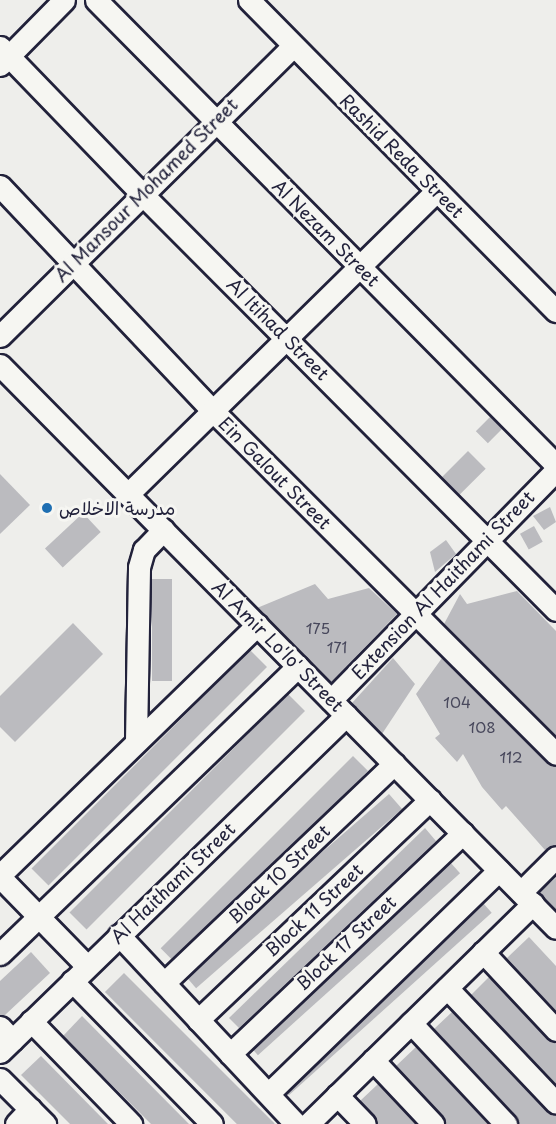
<!DOCTYPE html>
<html>
<head>
<meta charset="utf-8">
<style>
  body { margin:0 }
  #map { position:relative; width:556px; height:1124px; overflow:hidden; background:#eeeeeb; font-family:"Playpen Sans","Playpen Sans Arabic",sans-serif }
  div>[style] { position:absolute }
  .building>* { inset:0; background:#bbbbbf; transform-origin:0 0 }
  .roads { filter:drop-shadow(2px 0 #22223b) drop-shadow(-2px 0 #22223b) drop-shadow(0 2px #22223b) drop-shadow(0 -2px #22223b) }
  .minor>* { height:21px; margin:-10.5px; padding:0 10.5px; transform-origin:10.5px; border-radius:10.5px; background:#f6f6f2 }
  .dots>* { width:16px; height:16px; translate:-50% -50%; box-sizing:border-box; border:3px solid #f6f6f2; border-radius:50% }
  span { translate:-50% -50%; white-space:nowrap; text-align:center; line-height:1.15; -webkit-text-stroke:6px #f6f6f2; paint-order:stroke }
  .number-label { font-size:15px; color:#48485c }
  .number-label span { -webkit-text-stroke-width:0 }
  .street-label { font-size:18px; color:#22223b }
  .poi-label { font-size:18px; color:#22223b }
  .left { translate:0 -50%; text-align:left }
</style>
</head>
<body>
<div id="map">
  <div class="building">
    <i style="left:490px;top:417px;width:17px;height:20px;rotate:45deg"></i>
    <i style="left:468px;top:451px;width:25px;height:37px;rotate:45deg"></i>
    <i style="clip-path:polygon(0 474px,30px 505px,0 534px)"></i>
    <i style="clip-path:polygon(550px 507px,556px 522px,544px 530px,533px 516px)"></i>
    <i style="left:83px;top:513px;width:26px;height:52px;rotate:47deg"></i>
    <i style="left:534px;top:526px;width:18px;height:16px;rotate:61deg"></i>
    <i style="clip-path:polygon(446px 540px,456px 554px,435px 572px,430px 552px)"></i>
    <i style="left:152px;top:579px;width:20px;height:102px"></i>
    <i style="clip-path:polygon(315px 584px,328px 599px,369px 588px,397px 614px,331px 682px,257px 608px)"></i>
    <i style="clip-path:polygon(517px 591px,556px 631px,556px 736px,444px 624px,460px 594px,467px 604px)"></i>
    <i style="clip-path:polygon(73px 623px,103px 654px,15px 742px,0 727px,0 696px)"></i>
    <i style="left:250px;top:650px;width:24px;height:309px;rotate:45deg"></i>
    <i style="clip-path:polygon(393px 658px,415px 684px,382px 734px,352px 703px)"></i>
    <i style="clip-path:polygon(442px 658px,547px 763px,556px 766px,556px 845px,545px 850px,506px 806px,502px 810px,482px 787px,463px 754px,457px 762px,435px 738px,440px 734px,416px 694px)"></i>
    <i style="left:288px;top:694px;width:24px;height:309px;rotate:45deg"></i>
    <i style="left:353px;top:756px;width:21px;height:272px;rotate:45deg"></i>
    <i style="left:389px;top:794px;width:20px;height:273px;rotate:49deg"></i>
    <i style="clip-path:polygon(425px 828px,436px 841px,239px 1028px,229px 1018px)"></i>
    <i style="left:450px;top:862px;width:15px;height:272px;rotate:48deg"></i>
    <i style="clip-path:polygon(556px 878px,556px 910px,539px 892px)"></i>
    <i style="left:483px;top:903px;width:13px;height:273px;rotate:48deg"></i>
    <i style="clip-path:polygon(529px 937px,556px 966px,556px 1011px,507px 958px)"></i>
    <i style="clip-path:polygon(31px 952px,50px 973px,5px 1015px,0 1015px,0 981px)"></i>
    <i style="left:124px;top:973px;width:213px;height:27px;rotate:45deg"></i>
    <i style="clip-path:polygon(489px 977px,547px 1039px,556px 1042px,556px 1084px,471px 995px)"></i>
    <i style="clip-path:polygon(452px 1012px,547px 1112px,556px 1115px,556px 1124px,518px 1124px,515px 1115px,434px 1029px)"></i>
    <i style="clip-path:polygon(82px 1016px,189px 1124px,151px 1124px,63px 1036px)"></i>
    <i style="clip-path:polygon(416px 1047px,488px 1124px,445px 1124px,442px 1115px,396px 1066px)"></i>
    <i style="clip-path:polygon(41px 1056px,108px 1124px,70px 1124px,21px 1075px)"></i>
    <i style="clip-path:polygon(378px 1084px,416px 1124px,377px 1124px,375px 1116px,360px 1101px)"></i>
  </div>
  <div class="roads">
    <div class="minor">
      <i style="left:96px;top:0;width:654px;rotate:45.31deg"></i>
      <i style="left:249px;top:0;width:437px;rotate:45.4deg"></i>
      <i style="left:0;top:47px;width:204px;rotate:46deg"></i>
      <i style="left:142px;top:194px;width:587px;rotate:45.14deg"></i>
      <i style="left:0;top:65px;width:91px;rotate:-45.4deg"></i>
      <i style="left:0;top:186px;width:308px;rotate:46.6deg"></i>
      <i style="left:212px;top:410px;width:486px;rotate:45deg"></i>
      <i style="left:0;top:336px;width:412px;rotate:-44.7deg"></i>
      <i style="left:0;top:365px;width:791px;rotate:45.36deg"></i>
      <i style="left:128px;top:494px;width:433px;rotate:-44.5deg"></i>
      <i style="left:331px;top:700px;width:322px;rotate:-45.6deg"></i>
      <i style="left:136px;top:741px;width:174px;rotate:-89deg"></i>
      <i style="left:139px;top:567px;width:18px;rotate:-74deg"></i>
      <i style="left:144px;top:550px;width:28px;rotate:-46deg"></i>
      <i style="left:0;top:875px;width:359px;rotate:-44.2deg"></i>
      <i style="left:0;top:877px;width:124px;rotate:45.7deg"></i>
      <i style="left:521px;top:892px;width:49px;rotate:-45deg"></i>
      <i style="left:119px;top:935px;width:259px;rotate:46.9deg"></i>
      <i style="left:483px;top:952px;width:107px;rotate:46.9deg"></i>
      <i style="left:0;top:954px;width:414px;rotate:-44deg"></i>
      <i style="left:72px;top:981px;width:200px;rotate:45.6deg"></i>
      <i style="left:164px;top:983px;width:318px;rotate:-43.6deg"></i>
      <i style="left:447px;top:988px;width:158px;rotate:46.5deg"></i>
      <i style="left:198px;top:1020px;width:320px;rotate:-43.5deg"></i>
      <i style="left:31px;top:1021px;width:144px;rotate:45.8deg"></i>
      <i style="left:411px;top:1023px;width:139px;rotate:46.8deg"></i>
      <i style="left:0;top:1027px;width:18px;rotate:47deg"></i>
      <i style="left:0;top:1052px;width:483px;rotate:-44.2deg"></i>
      <i style="left:230px;top:1054px;width:321px;rotate:-43.5deg"></i>
      <i style="left:373px;top:1060px;width:88px;rotate:46.8deg"></i>
      <i style="left:0;top:1079px;width:64px;rotate:45deg"></i>
      <i style="left:269px;top:1093px;width:320px;rotate:-44.1deg"></i>
      <i style="left:337px;top:1095px;width:40px;rotate:46deg"></i>
      <i style="left:16px;top:1124px;width:21px;rotate:-47deg"></i>
      <i style="left:308px;top:1124px;width:315px;rotate:-44.4deg"></i>
    </div>
  </div>
  <div class="dots">
    <i style="left:47px;top:508px;background:#1f6fb2"></i>
  </div>
  <div class="number-label">
    <span style="left:318px;top:628px">175</span>
    <span style="left:337px;top:647px">171</span>
    <span style="left:457px;top:702px">104</span>
    <span style="left:482px;top:727px">108</span>
    <span style="left:511px;top:757px">112</span>
  </div>
  <div class="street-label">
    <span style="left:402px;top:156px;rotate:45deg">Rashid Reda Street</span>
    <span style="left:146px;top:190px;rotate:-45deg">Al Mansour Mohamed Street</span>
    <span style="left:326px;top:233px;rotate:45deg">Al Nezam Street</span>
    <span style="left:278px;top:329px;rotate:45deg">Al Itihad Street</span>
    <span style="left:275px;top:473px;rotate:45deg">Ein Galout Street</span>
    <span style="left:443px;top:585px;rotate:-46deg">Extension Al Haithami Street</span>
    <span style="left:278px;top:646px;rotate:45deg">Al Amir Lo'lo' Street</span>
    <span style="left:279px;top:874px;rotate:-44deg">Block 10 Street</span>
    <span style="left:173px;top:883px;rotate:-44deg">Al Haithami Street</span>
    <span style="left:314px;top:910px;rotate:-43deg">Block 11 Street</span>
    <span style="left:346px;top:943px;rotate:-43deg">Block 17 Street</span>
  </div>
  <div class="poi-label">
    <span class="left" style="left:59px;top:508px">مدرسة الاخلاص</span>
  </div>
</div>
</body>
</html>
